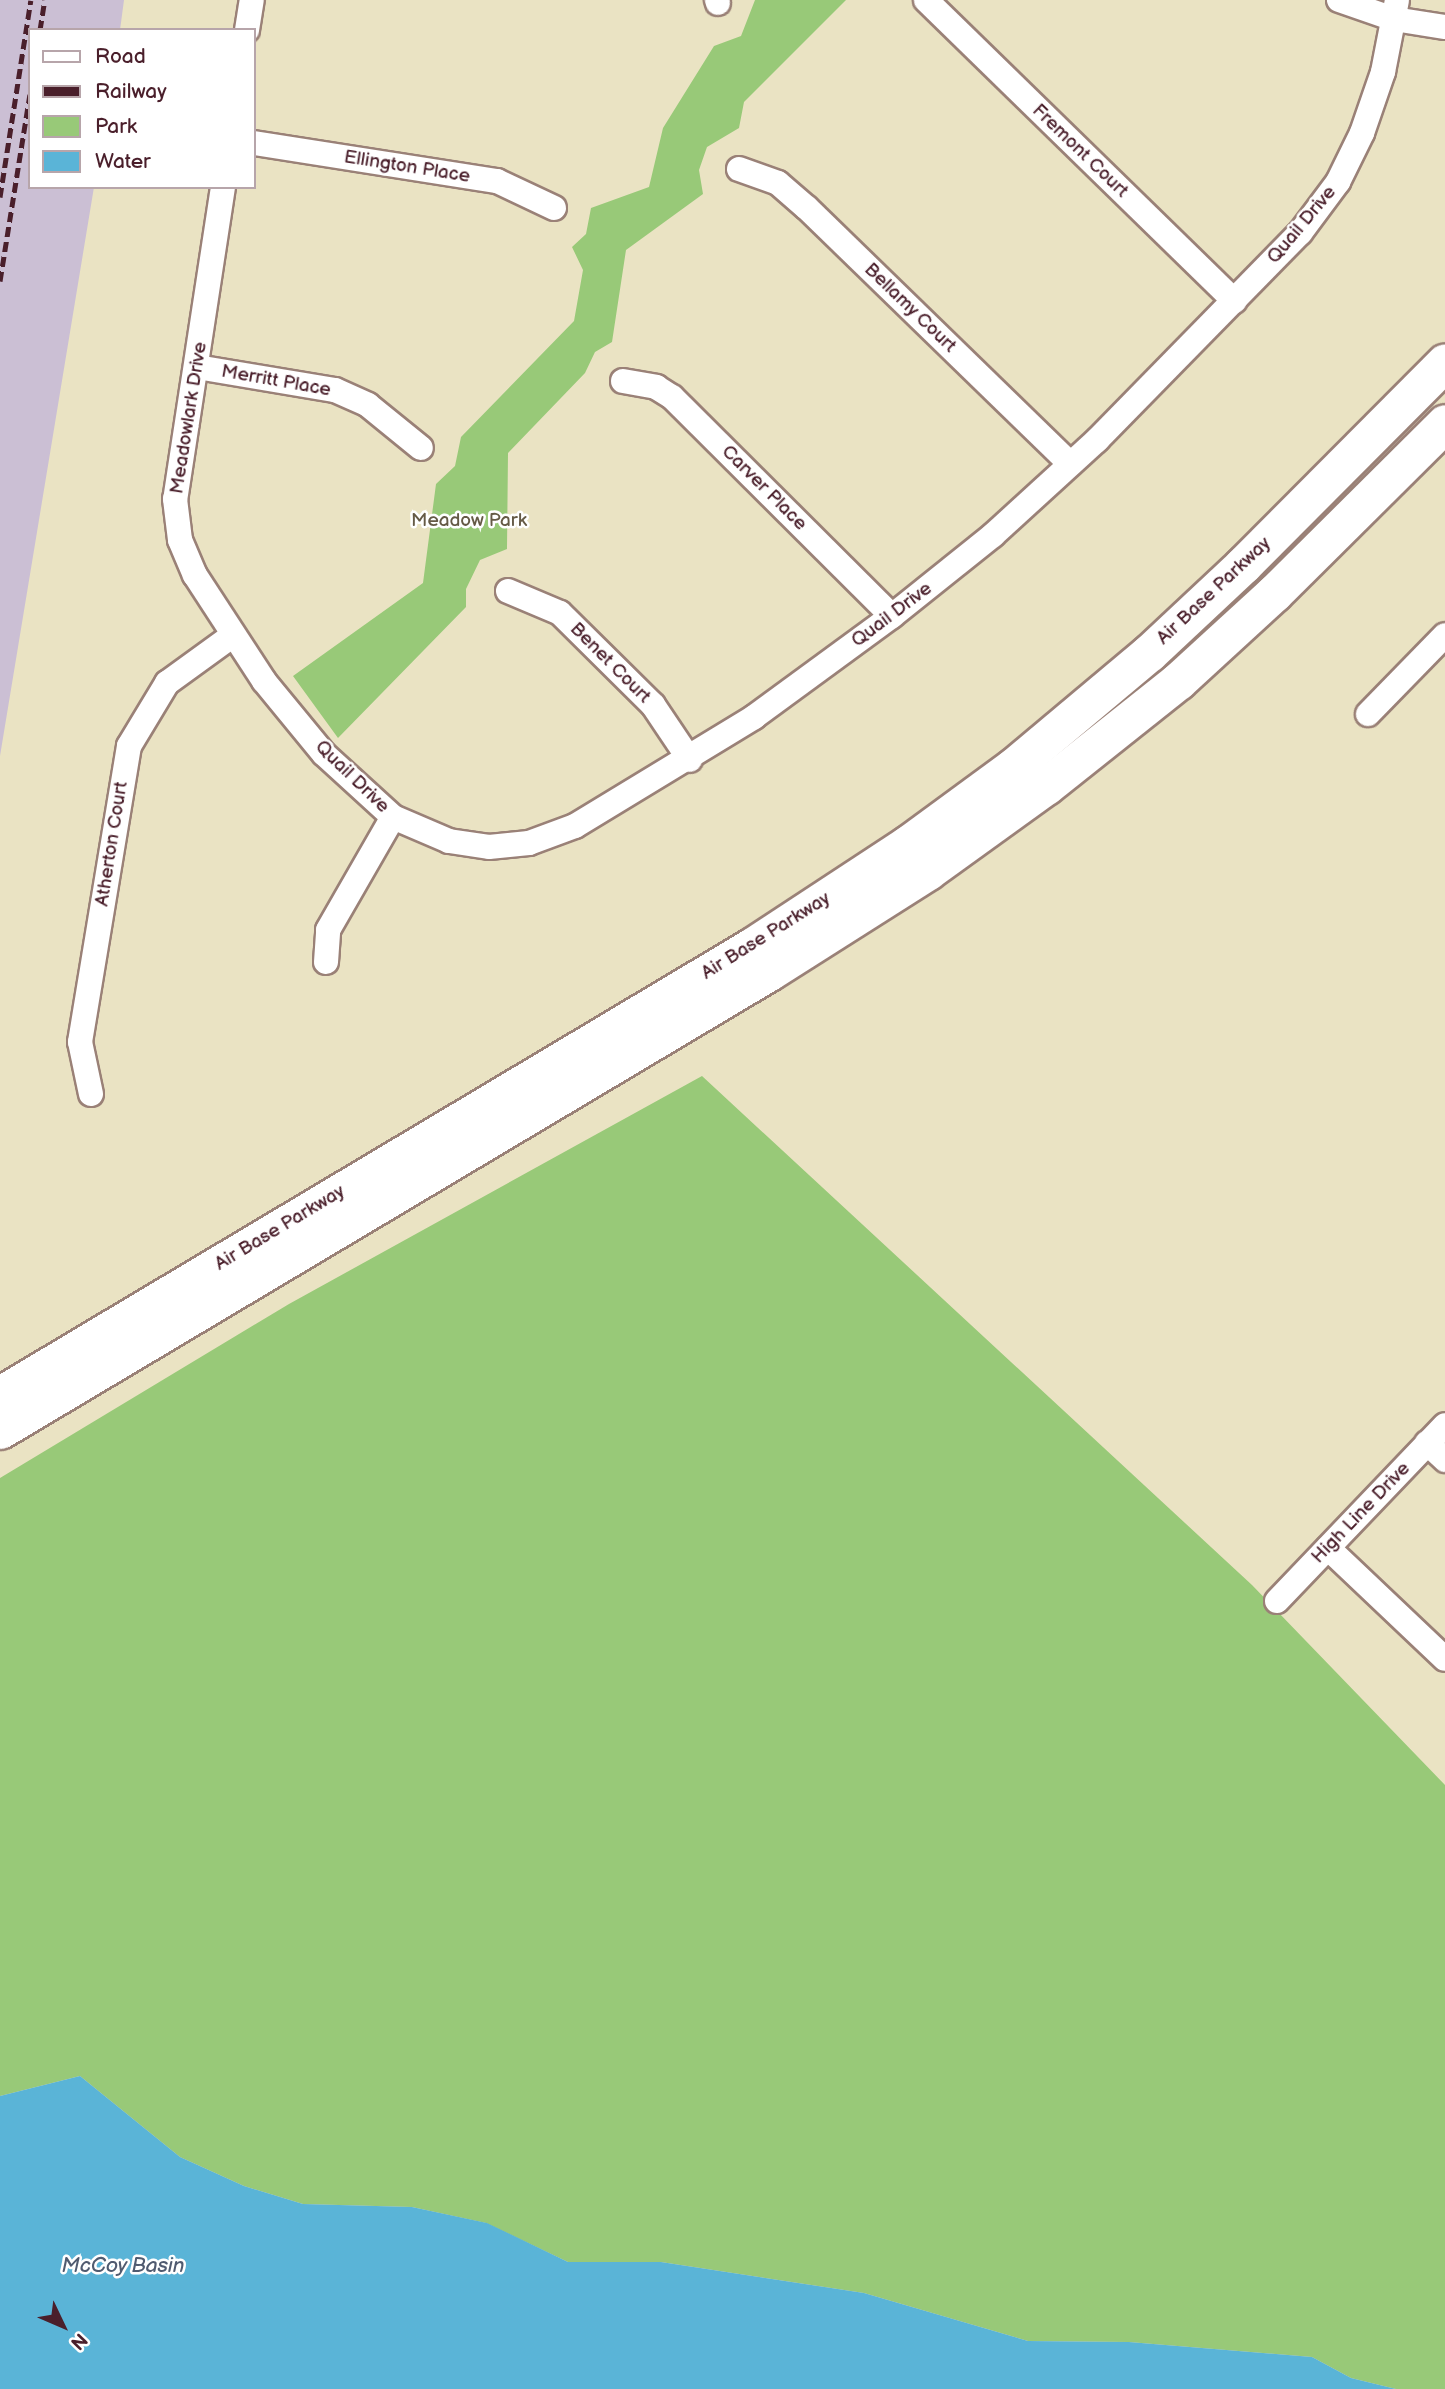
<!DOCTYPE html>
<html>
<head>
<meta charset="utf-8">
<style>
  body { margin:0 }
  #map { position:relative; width:1445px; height:2389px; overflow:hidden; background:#eae3c3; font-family:"Balsamiq Sans",sans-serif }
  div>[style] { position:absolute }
  .industrial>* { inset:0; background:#cbbfd4 }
  .green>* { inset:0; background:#98c978 }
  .water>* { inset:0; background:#5ab4d7 }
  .roads { filter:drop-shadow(2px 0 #9a8177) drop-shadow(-2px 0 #9a8177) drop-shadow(0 2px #9a8177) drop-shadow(0 -2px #9a8177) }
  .street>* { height:24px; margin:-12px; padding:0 12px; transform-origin:12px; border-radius:12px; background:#fff }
  .primary>* { height:37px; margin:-18.5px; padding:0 18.5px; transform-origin:18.5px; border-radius:18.5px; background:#fff }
  .rail>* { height:5px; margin-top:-2.5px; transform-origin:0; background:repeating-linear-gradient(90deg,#4a1f2b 0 10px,transparent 0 15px) }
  span { translate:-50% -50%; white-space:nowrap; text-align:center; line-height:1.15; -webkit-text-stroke:5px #fff; paint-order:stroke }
  .street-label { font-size:19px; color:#4a1f2b }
  .park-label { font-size:19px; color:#655a46 }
  .water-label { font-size:21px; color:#505b70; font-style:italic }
  .legend { position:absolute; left:28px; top:28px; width:228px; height:161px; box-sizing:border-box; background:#fff; border:2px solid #b7a5aa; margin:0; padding:9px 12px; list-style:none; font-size:21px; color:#4a1f2b }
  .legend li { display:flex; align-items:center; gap:14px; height:35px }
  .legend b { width:35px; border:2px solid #b7a5aa }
  .north { position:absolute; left:28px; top:2291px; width:70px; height:70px; -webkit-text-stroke:5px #fff; paint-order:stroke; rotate:134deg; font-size:19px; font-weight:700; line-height:28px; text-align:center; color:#4a1f2b }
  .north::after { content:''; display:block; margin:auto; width:24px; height:32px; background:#4a1f2b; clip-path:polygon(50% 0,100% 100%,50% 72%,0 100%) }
</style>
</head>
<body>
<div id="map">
  <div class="industrial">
    <i style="clip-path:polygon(0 0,124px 0,120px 30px,30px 30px,30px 187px,94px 187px,0 756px)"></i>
  </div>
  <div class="green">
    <i style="clip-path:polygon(755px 0,846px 0,744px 102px,739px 128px,707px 147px,699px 170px,703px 194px,626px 250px,612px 342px,595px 352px,585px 373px,508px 453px,507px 549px,480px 560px,466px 589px,466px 607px,338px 738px,293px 676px,423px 583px,436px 484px,455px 466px,461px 437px,574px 321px,583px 270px,572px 247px,586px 234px,591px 208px,649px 187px,663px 128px,714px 46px,741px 36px)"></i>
    <i style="clip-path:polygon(702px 1076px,1252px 1585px,1445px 1785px,1445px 2389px,1396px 2389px,1351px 2378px,1312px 2357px,1129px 2342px,1028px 2341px,864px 2293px,661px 2262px,568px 2262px,486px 2223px,412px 2207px,303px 2204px,244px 2186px,180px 2157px,80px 2076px,0 2096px,0 1478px,289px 1304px)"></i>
  </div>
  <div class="water">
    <i style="clip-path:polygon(80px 2076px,180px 2157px,244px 2186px,303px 2204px,412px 2207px,487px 2223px,568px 2262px,661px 2262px,864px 2293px,1028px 2341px,1129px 2342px,1312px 2357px,1351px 2378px,1396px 2389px,0 2389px,0 2096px)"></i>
  </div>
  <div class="roads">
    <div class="street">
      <i style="left:717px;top:0;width:3px;rotate:72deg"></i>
      <i style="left:926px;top:0;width:431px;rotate:44.3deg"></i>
      <i style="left:1339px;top:0;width:58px;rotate:19.1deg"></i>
      <i style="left:1394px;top:19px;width:52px;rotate:8.9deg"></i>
      <i style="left:247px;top:30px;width:30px;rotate:-81deg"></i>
      <i style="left:254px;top:143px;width:246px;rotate:8.9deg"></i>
      <i style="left:497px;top:181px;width:63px;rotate:25.3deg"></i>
      <i style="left:739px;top:169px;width:41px;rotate:19.7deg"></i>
      <i style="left:778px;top:183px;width:38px;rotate:41deg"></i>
      <i style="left:807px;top:208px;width:367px;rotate:44.2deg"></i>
      <i style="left:223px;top:187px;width:316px;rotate:98.7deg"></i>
      <i style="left:175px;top:499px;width:41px;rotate:83deg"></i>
      <i style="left:180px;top:540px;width:38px;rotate:67deg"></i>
      <i style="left:195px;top:575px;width:126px;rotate:56.9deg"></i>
      <i style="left:264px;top:681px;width:94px;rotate:50.6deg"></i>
      <i style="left:324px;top:754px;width:93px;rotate:42.4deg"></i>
      <i style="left:393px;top:817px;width:61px;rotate:23.2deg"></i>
      <i style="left:449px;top:841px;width:40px;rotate:8.5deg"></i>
      <i style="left:489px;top:847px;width:40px;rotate:-5.7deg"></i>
      <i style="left:529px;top:843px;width:49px;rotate:-20.3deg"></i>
      <i style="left:575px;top:826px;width:210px;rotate:-31.3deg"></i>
      <i style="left:754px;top:717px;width:171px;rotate:-36.2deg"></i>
      <i style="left:892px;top:616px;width:129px;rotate:-38.7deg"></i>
      <i style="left:993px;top:535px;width:141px;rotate:-42.4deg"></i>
      <i style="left:1097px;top:440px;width:290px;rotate:-45.6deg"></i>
      <i style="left:1300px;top:233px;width:64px;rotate:-53.3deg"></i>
      <i style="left:1338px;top:182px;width:55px;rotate:-63.9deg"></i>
      <i style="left:1362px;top:133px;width:65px;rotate:-71deg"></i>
      <i style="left:1383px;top:72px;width:73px;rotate:-79deg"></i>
      <i style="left:197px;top:367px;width:140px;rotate:9.5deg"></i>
      <i style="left:335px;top:390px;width:36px;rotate:24deg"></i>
      <i style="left:368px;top:405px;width:68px;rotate:39.1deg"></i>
      <i style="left:623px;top:381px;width:34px;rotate:10deg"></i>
      <i style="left:656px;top:387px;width:19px;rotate:32deg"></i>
      <i style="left:672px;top:397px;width:310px;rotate:44.9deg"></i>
      <i style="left:508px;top:591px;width:56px;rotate:22.9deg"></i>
      <i style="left:560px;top:613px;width:131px;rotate:44.7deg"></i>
      <i style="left:653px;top:705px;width:66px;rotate:56.1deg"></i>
      <i style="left:1368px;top:714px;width:110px;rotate:-45.7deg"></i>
      <i style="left:326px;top:962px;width:32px;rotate:-86deg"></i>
      <i style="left:328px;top:930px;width:130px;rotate:-60.1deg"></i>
      <i style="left:91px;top:1094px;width:53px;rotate:-101.9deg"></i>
      <i style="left:80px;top:1042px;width:300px;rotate:-80.6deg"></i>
      <i style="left:129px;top:746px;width:74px;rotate:-58.9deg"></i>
      <i style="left:167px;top:683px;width:80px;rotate:-35.9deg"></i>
      <i style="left:1427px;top:1443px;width:25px;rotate:43deg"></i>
      <i style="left:1328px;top:1548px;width:161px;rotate:43.5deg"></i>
      <i style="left:1277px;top:1601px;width:243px;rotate:-46.3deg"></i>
    </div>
    <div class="primary">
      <i style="left:0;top:1395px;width:874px;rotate:-30.82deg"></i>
      <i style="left:751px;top:947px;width:188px;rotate:-33.3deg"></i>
      <i style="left:908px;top:844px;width:130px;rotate:-36.3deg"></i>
      <i style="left:1013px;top:767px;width:177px;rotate:-40deg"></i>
      <i style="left:1149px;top:653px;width:129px;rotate:-43.1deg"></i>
      <i style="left:1243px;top:565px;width:286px;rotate:-45.1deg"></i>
      <i style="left:0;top:1430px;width:895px;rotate:-30.78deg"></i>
      <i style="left:769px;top:972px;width:188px;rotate:-32.4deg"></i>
      <i style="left:928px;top:871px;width:145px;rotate:-35.8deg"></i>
      <i style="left:1046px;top:786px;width:169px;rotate:-38.5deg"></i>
      <i style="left:1178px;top:681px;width:130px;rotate:-42.5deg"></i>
      <i style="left:1274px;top:593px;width:241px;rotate:-44.8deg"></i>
    </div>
  </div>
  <div class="rail">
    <i style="left:40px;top:30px;width:30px;rotate:-81deg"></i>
    <i style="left:0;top:197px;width:199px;rotate:-81.1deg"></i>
    <i style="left:0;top:281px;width:189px;rotate:-80.9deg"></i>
  </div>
  <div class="street-label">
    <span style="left:1080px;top:151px;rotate:44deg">Fremont Court</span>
    <span style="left:407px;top:167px;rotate:9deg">Ellington Place</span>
    <span style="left:1302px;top:225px;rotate:-50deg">Quail Drive</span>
    <span style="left:910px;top:308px;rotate:44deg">Bellamy Court</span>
    <span style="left:276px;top:381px;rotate:10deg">Merritt Place</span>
    <span style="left:189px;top:418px;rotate:-81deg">Meadowlark Drive</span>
    <span style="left:764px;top:488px;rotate:45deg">Carver Place</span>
    <span style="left:1214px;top:591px;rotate:-43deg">Air Base Parkway</span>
    <span style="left:892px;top:615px;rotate:-37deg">Quail Drive</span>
    <span style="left:610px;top:663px;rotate:45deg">Benet Court</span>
    <span style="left:352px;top:777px;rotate:44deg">Quail Drive</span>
    <span style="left:112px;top:844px;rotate:-81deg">Atherton Court</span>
    <span style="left:766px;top:936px;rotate:-32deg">Air Base Parkway</span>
    <span style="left:280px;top:1228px;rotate:-31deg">Air Base Parkway</span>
    <span style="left:1361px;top:1513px;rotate:-46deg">High Line Drive</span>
  </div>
  <div class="park-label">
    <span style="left:469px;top:521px">Meadow Park</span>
  </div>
  <div class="water-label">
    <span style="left:123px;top:2266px">McCoy Basin</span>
  </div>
  <ul class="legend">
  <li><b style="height:9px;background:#fff"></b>Road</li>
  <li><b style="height:9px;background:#4a1f2b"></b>Railway</li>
  <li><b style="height:19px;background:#98c978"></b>Park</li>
  <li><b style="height:19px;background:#5ab4d7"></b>Water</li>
  </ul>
  <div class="north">N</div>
</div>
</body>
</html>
